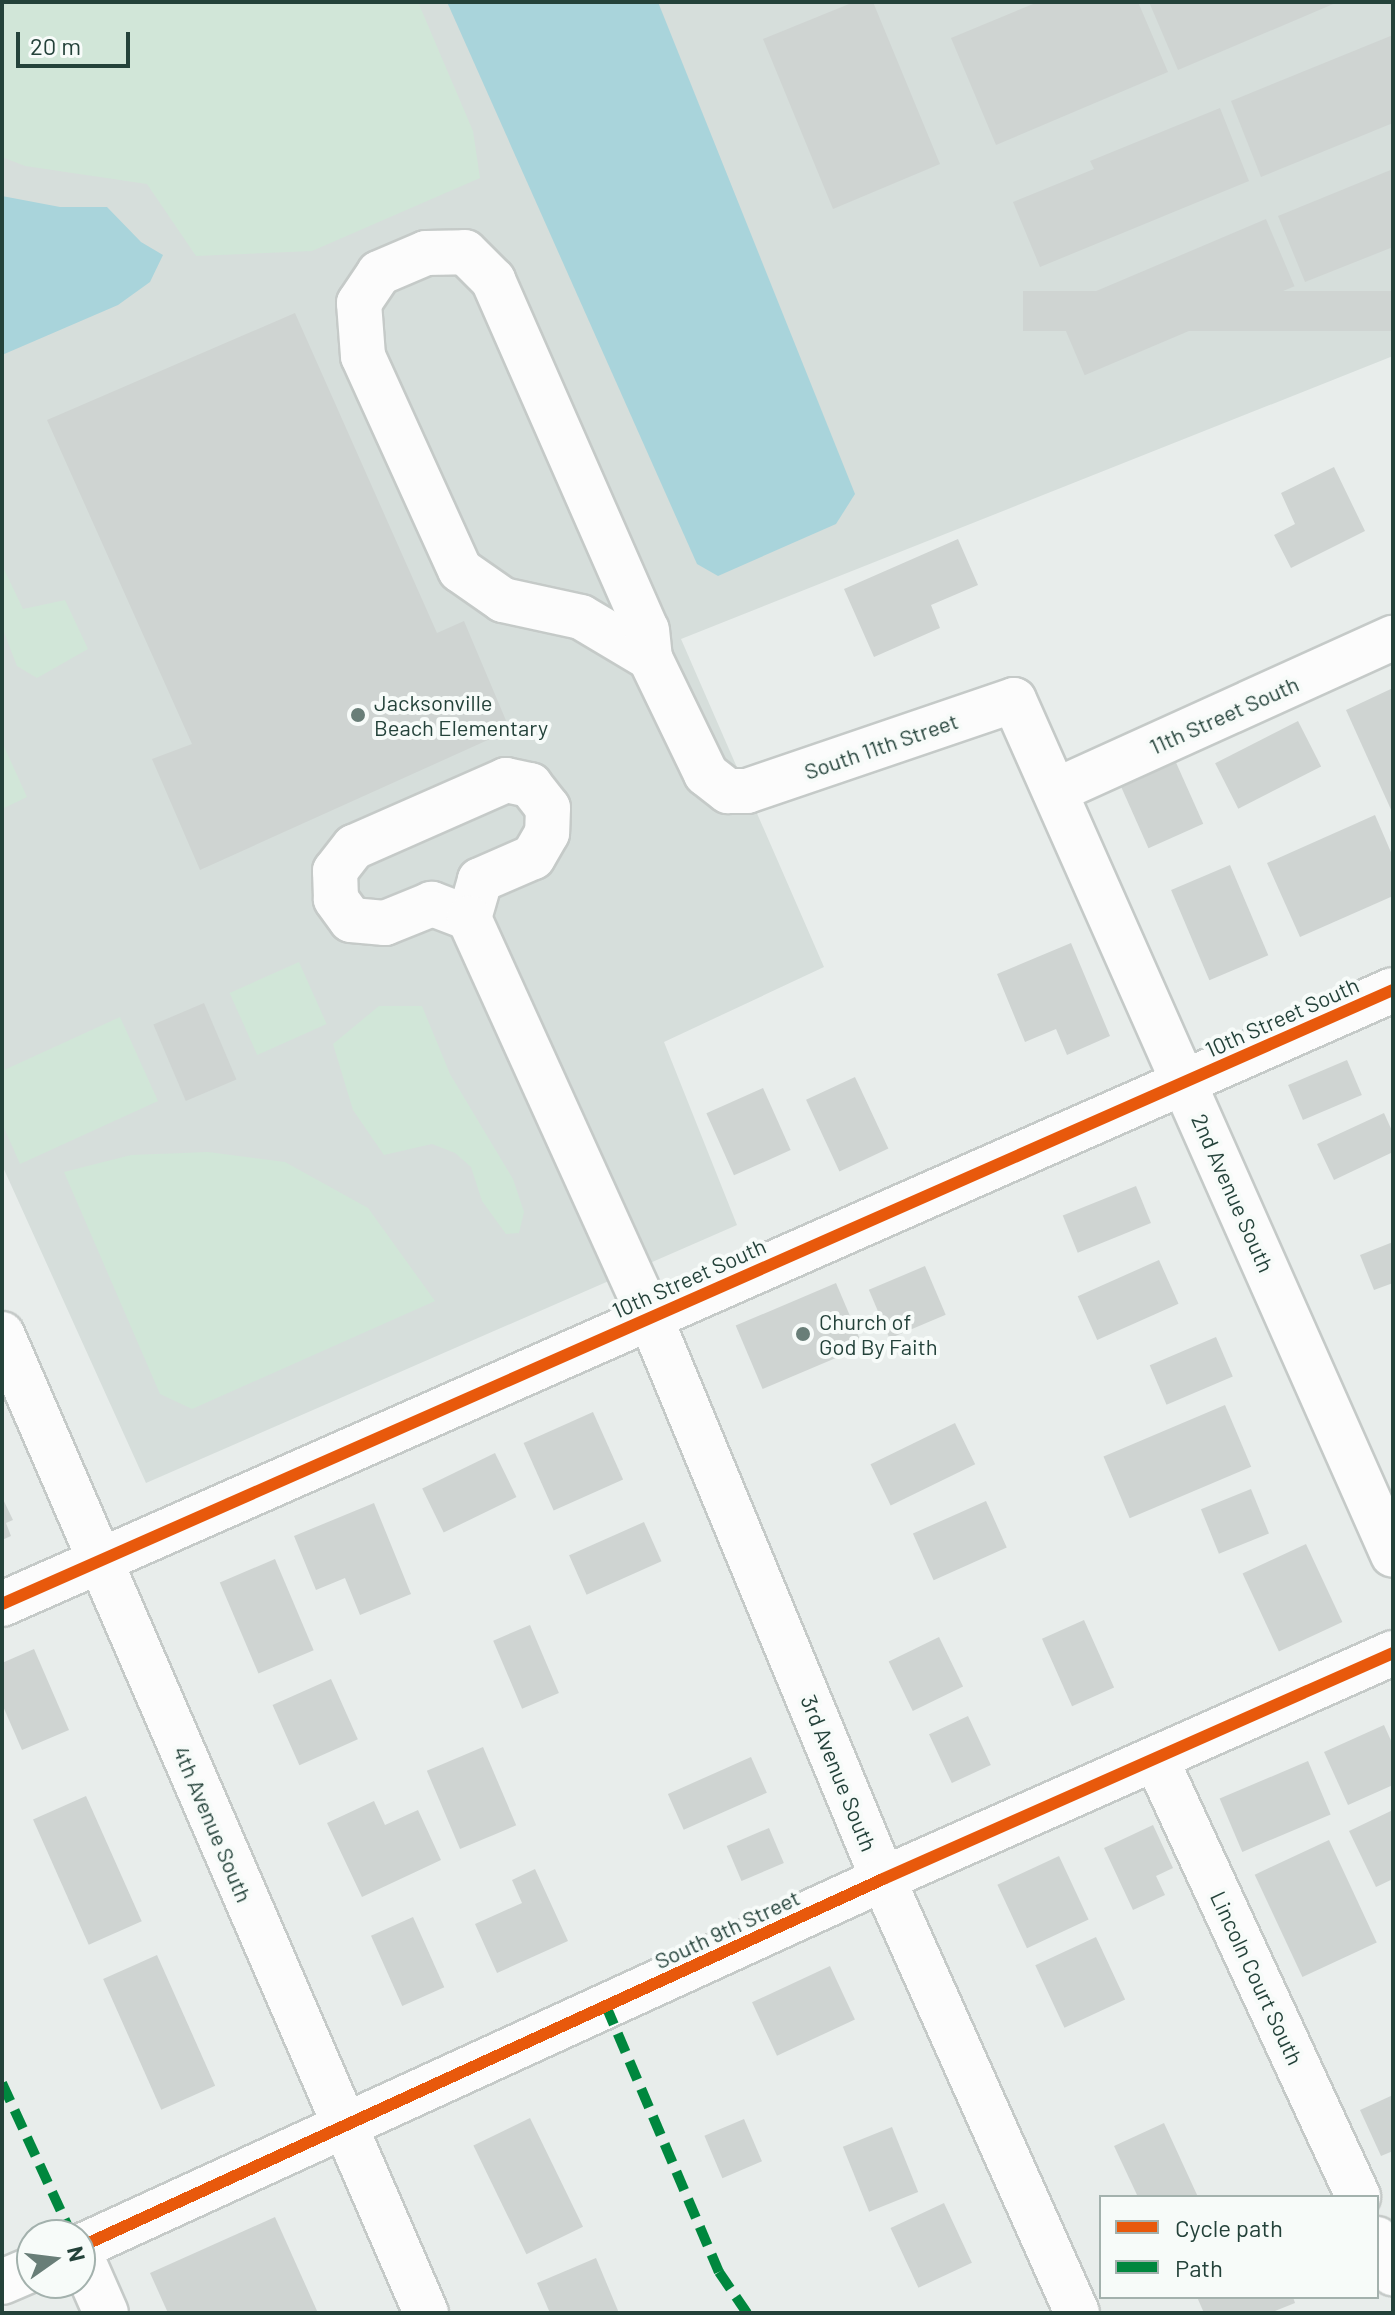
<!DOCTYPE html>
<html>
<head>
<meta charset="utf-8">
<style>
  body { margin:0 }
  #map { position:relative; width:1395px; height:2315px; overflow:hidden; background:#e8edeb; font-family:Barlow,sans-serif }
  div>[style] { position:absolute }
  .built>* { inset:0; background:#d6dedb }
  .green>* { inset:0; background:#d1e6d8; transform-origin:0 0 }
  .water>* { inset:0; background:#a9d4db }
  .building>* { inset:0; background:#cfd4d2; transform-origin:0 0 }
  .roads { filter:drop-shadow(2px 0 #c5cac8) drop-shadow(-2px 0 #c5cac8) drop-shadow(0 2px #c5cac8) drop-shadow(0 -2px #c5cac8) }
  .minor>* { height:44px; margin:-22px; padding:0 22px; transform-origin:22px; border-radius:22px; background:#fcfcfc }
  .quiet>* { height:10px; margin-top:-5px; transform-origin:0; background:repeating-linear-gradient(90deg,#00873e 0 20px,transparent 0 30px) }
  .cycleway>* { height:12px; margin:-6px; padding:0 6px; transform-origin:6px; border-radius:6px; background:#e8590c }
  .dots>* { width:22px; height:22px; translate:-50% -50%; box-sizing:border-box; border:4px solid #f7fbf9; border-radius:50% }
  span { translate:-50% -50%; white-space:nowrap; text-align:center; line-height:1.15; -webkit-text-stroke:8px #f7fbf9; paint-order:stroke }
  .poi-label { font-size:22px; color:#24423a }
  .left { translate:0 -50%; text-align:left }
  .street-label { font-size:22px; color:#24423a }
  .frame { position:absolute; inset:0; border:4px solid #24423a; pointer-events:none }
  .legend { position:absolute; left:1099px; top:2195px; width:280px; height:104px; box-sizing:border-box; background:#f7fbf9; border:2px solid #a3b1ad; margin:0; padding:10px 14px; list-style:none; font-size:24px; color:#24423a }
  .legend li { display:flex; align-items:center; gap:16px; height:40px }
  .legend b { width:40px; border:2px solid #a3b1ad }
  .north { position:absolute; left:16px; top:2219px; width:80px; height:80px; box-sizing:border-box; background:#f7fbf9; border:2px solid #a3b1ad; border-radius:50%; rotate:76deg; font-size:22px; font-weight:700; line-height:32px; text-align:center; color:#24423a }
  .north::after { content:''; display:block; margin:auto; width:28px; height:36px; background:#697e78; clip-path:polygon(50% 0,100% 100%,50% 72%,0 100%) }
  .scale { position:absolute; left:16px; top:32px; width:114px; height:36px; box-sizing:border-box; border:4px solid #24423a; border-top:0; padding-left:10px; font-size:24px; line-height:28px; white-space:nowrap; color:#24423a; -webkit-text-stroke:6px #f7fbf9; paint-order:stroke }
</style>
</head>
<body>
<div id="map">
  <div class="built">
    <i style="clip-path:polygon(2px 2px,1393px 2px,1393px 356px,681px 639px,824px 967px,664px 1042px,737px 1225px,146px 1483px,2px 1165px)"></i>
  </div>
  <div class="green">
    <i style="clip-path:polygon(2px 2px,418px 2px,473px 131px,480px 178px,312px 251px,196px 256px,147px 184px,25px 166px,2px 157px)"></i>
    <i style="clip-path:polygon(2px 565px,23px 609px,65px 600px,88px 649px,37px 678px,17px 666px,2px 627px)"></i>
    <i style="clip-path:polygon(2px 742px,27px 797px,2px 809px)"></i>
    <i style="left:299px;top:962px;width:68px;height:76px;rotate:66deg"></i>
    <i style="clip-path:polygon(379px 1006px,422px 1006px,450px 1074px,513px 1179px,524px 1212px,519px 1233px,506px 1234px,482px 1201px,471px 1167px,455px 1153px,432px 1144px,384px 1155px,353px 1110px,333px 1044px)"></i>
    <i style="clip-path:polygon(120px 1017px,158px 1101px,20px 1164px,2px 1123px,2px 1071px)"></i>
    <i style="clip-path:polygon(208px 1152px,285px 1162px,368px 1208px,435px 1301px,192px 1409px,160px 1394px,64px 1172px,131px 1155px)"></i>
  </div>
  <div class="water">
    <i style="clip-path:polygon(447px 2px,658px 2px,855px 494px,836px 524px,718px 576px,697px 564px)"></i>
    <i style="clip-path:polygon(2px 196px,60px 207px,107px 207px,141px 242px,163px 255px,150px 282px,118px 305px,2px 355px)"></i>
  </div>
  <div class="building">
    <i style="clip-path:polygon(854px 2px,873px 2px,940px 164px,833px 209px,763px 39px)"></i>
    <i style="clip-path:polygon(1038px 2px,1138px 2px,1168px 72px,996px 145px,951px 38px)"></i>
    <i style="clip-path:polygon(1149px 2px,1338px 2px,1178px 70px)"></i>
    <i style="clip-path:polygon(1393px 35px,1393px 123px,1261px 177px,1231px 101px)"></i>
    <i style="clip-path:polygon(1220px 108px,1249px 181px,1040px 267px,1013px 202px,1094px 169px,1090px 161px)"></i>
    <i style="clip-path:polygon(1393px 169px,1393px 247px,1305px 282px,1278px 216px)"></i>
    <i style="left:1266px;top:219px;width:73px;height:228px;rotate:67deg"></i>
    <i style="left:1393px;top:291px;width:40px;height:370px;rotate:90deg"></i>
    <i style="clip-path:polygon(295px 313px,437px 633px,464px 621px,510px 730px,200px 870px,152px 759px,192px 744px,47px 420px)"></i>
    <i style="clip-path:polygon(1334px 467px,1365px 531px,1291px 568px,1274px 535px,1295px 524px,1281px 493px)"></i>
    <i style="clip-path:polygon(958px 539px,978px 585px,931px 605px,940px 628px,874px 657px,844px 589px)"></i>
    <i style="clip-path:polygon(1393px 688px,1393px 814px,1346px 710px)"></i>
    <i style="left:1298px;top:721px;width:51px;height:93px;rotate:63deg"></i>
    <i style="left:1174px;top:758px;width:72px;height:60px;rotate:66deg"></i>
    <i style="clip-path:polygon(1375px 815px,1393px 857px,1393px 896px,1300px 937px,1267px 863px)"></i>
    <i style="left:1230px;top:865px;width:98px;height:64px;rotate:67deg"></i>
    <i style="clip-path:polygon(1071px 943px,1110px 1036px,1067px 1055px,1056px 1029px,1025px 1042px,997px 974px)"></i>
    <i style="left:204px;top:1003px;width:83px;height:55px;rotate:67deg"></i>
    <i style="left:1347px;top:1060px;width:38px;height:64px;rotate:67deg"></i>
    <i style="left:855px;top:1077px;width:79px;height:54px;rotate:65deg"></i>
    <i style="left:763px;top:1088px;width:68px;height:62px;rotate:66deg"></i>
    <i style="clip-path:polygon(1384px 1113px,1393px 1133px,1393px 1152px,1334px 1180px,1317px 1144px)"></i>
    <i style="left:1136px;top:1186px;width:40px;height:79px;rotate:68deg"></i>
    <i style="clip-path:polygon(1393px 1242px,1393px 1283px,1374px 1290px,1360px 1255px)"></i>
    <i style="left:1159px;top:1260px;width:48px;height:89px;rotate:66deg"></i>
    <i style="left:925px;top:1266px;width:53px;height:61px;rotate:67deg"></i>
    <i style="left:836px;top:1283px;width:69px;height:109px;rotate:67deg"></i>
    <i style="left:1216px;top:1337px;width:43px;height:72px;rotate:67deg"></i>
    <i style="left:1225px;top:1405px;width:67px;height:132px;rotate:67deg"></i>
    <i style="left:593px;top:1412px;width:74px;height:76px;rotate:66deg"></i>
    <i style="left:955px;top:1423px;width:46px;height:94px;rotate:64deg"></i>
    <i style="left:495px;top:1453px;width:49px;height:81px;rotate:64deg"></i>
    <i style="left:1251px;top:1489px;width:48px;height:54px;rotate:68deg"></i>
    <i style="clip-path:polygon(2px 1497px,13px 1520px,6px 1523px,11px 1536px,2px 1540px)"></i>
    <i style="left:986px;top:1501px;width:51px;height:80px;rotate:66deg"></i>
    <i style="clip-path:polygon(374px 1503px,411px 1594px,360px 1615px,345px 1578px,316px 1590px,294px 1536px)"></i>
    <i style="left:644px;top:1522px;width:43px;height:82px;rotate:66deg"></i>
    <i style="left:1306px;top:1544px;width:86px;height:70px;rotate:65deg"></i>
    <i style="left:275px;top:1559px;width:99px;height:60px;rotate:67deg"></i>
    <i style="left:1084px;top:1620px;width:74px;height:46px;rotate:66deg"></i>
    <i style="left:530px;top:1625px;width:74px;height:40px;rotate:67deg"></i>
    <i style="left:939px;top:1637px;width:55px;height:56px;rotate:64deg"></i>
    <i style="clip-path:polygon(34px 1649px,69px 1730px,22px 1750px,2px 1704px,2px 1663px)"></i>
    <i style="left:331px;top:1679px;width:66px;height:64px;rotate:66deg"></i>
    <i style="left:968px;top:1716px;width:54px;height:43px;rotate:65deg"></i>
    <i style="clip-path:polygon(1384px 1725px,1393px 1745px,1393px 1785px,1348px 1805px,1324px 1752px)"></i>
    <i style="left:483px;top:1747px;width:85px;height:61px;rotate:67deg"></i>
    <i style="left:751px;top:1757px;width:39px;height:91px;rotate:66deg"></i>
    <i style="left:1308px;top:1761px;width:58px;height:96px;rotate:67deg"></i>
    <i style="left:86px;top:1796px;width:137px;height:58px;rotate:66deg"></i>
    <i style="clip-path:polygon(374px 1801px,385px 1825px,418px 1810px,441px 1860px,362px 1897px,327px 1823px)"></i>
    <i style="clip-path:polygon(1393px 1810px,1393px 1879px,1376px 1887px,1349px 1831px)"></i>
    <i style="clip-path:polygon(1153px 1825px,1173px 1868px,1156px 1876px,1165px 1895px,1133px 1910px,1104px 1848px)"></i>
    <i style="left:769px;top:1828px;width:38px;height:46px;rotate:67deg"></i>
    <i style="left:1329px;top:1840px;width:113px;height:82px;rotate:65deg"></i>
    <i style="left:1059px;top:1856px;width:70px;height:68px;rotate:65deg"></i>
    <i style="clip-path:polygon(535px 1869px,568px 1941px,497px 1973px,475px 1924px,522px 1903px,512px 1880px)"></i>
    <i style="left:413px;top:1917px;width:77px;height:46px;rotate:66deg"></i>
    <i style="left:1096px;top:1937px;width:69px;height:67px;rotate:65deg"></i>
    <i style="left:157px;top:1955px;width:143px;height:59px;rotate:66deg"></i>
    <i style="left:830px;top:1966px;width:59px;height:86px;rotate:65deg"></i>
    <i style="clip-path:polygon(1393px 2095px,1393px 2151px,1381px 2156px,1360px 2110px)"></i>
    <i style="left:530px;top:2118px;width:121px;height:63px;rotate:64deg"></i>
    <i style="left:744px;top:2119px;width:46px;height:43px;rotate:67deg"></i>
    <i style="clip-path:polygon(1164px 2123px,1198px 2197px,1138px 2197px,1114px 2146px)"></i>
    <i style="left:892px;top:2127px;width:70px;height:53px;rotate:68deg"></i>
    <i style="left:944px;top:2203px;width:66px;height:59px;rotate:65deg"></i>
    <i style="clip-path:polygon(275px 2217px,318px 2313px,168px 2313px,150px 2273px)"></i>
    <i style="clip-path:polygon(596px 2258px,619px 2313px,550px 2313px,537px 2283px)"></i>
    <i style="clip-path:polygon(1197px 2297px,1293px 2297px,1295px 2303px,1270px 2313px,1204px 2313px)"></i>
  </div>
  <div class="roads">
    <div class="minor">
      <i style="left:650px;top:658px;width:80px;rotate:-149.3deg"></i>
      <i style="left:581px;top:617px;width:80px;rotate:-167.7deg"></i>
      <i style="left:503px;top:600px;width:52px;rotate:-145.1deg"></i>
      <i style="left:460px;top:570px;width:235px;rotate:-114.4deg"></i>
      <i style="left:363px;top:356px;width:53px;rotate:-94.3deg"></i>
      <i style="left:359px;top:303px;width:36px;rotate:-56deg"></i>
      <i style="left:379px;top:273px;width:51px;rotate:-23.1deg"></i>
      <i style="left:426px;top:253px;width:39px;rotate:-1deg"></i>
      <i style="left:465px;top:252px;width:40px;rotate:45deg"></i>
      <i style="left:493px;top:280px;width:382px;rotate:66.3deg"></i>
      <i style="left:647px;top:630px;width:28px;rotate:84deg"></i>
      <i style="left:650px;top:658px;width:129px;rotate:64.2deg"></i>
      <i style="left:706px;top:774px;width:28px;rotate:38deg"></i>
      <i style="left:728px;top:791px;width:19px"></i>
      <i style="left:747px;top:791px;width:282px;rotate:-18.8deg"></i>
      <i style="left:1014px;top:700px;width:935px;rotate:66.09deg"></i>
      <i style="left:1055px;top:791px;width:371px;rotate:-24.4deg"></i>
      <i style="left:469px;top:918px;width:40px;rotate:-159deg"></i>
      <i style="left:432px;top:904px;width:51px;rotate:158deg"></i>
      <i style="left:385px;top:923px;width:34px;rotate:-175deg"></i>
      <i style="left:351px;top:920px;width:26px;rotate:-126deg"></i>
      <i style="left:336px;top:899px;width:28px;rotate:-92deg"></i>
      <i style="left:335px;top:871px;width:31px;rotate:-52deg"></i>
      <i style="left:354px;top:847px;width:166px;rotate:-23.8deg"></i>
      <i style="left:506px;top:780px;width:25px;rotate:12deg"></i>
      <i style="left:530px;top:785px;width:29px;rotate:52deg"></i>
      <i style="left:548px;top:808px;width:25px;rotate:92deg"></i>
      <i style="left:547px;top:833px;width:28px;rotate:120deg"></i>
      <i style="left:533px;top:857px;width:58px;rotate:156.5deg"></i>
      <i style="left:480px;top:880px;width:40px;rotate:106deg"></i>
      <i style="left:469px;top:918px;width:438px;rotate:65.6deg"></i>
      <i style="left:650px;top:1317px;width:608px;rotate:67.48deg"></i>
      <i style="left:883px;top:1879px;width:475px;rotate:65.9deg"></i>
      <i style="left:2px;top:1334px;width:1067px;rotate:66.58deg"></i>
      <i style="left:2px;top:1604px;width:1520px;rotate:-23.82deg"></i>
      <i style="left:1156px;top:1759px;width:482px;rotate:65.2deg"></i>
      <i style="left:1377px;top:2239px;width:38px;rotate:65deg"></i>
      <i style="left:80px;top:2247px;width:883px;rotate:-24.62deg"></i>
      <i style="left:883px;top:1879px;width:558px;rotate:-23.9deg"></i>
      <i style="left:80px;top:2254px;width:64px;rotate:66.2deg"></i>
      <i style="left:2px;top:2282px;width:33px;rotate:-23deg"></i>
    </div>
  </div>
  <div class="quiet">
    <i style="left:606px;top:2006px;width:289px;rotate:67deg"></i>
    <i style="left:719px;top:2272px;width:50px;rotate:55.7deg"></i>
    <i style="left:2px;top:2083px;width:167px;rotate:65.3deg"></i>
  </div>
  <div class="cycleway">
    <i style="left:2px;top:1604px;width:1520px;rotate:-23.82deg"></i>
    <i style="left:80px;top:2247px;width:883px;rotate:-24.62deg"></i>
    <i style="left:883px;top:1879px;width:558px;rotate:-23.9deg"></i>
  </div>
  <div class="dots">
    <i style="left:358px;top:715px;background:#697e78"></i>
    <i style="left:803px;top:1334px;background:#697e78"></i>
  </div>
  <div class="poi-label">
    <span class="left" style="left:374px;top:715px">Jacksonville<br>Beach Elementary</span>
    <span class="left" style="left:819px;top:1334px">Church of<br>God By Faith</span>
  </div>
  <div class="street-label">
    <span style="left:1224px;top:715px;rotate:-24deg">11th Street South</span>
    <span style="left:881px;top:746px;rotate:-19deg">South 11th Street</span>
    <span style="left:1282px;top:1017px;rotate:-24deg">10th Street South</span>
    <span style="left:1233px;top:1193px;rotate:66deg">2nd Avenue South</span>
    <span style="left:689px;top:1278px;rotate:-24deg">10th Street South</span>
    <span style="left:839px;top:1773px;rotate:68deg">3rd Avenue South</span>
    <span style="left:213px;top:1824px;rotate:67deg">4th Avenue South</span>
    <span style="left:727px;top:1929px;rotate:-25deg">South 9th Street</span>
    <span style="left:1257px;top:1978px;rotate:65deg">Lincoln Court South</span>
  </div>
  <div class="frame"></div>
  <ul class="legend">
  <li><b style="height:10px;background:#e8590c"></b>Cycle path</li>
  <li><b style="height:10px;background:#00873e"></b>Path</li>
  </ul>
  <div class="north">N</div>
  <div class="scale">20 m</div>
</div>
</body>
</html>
